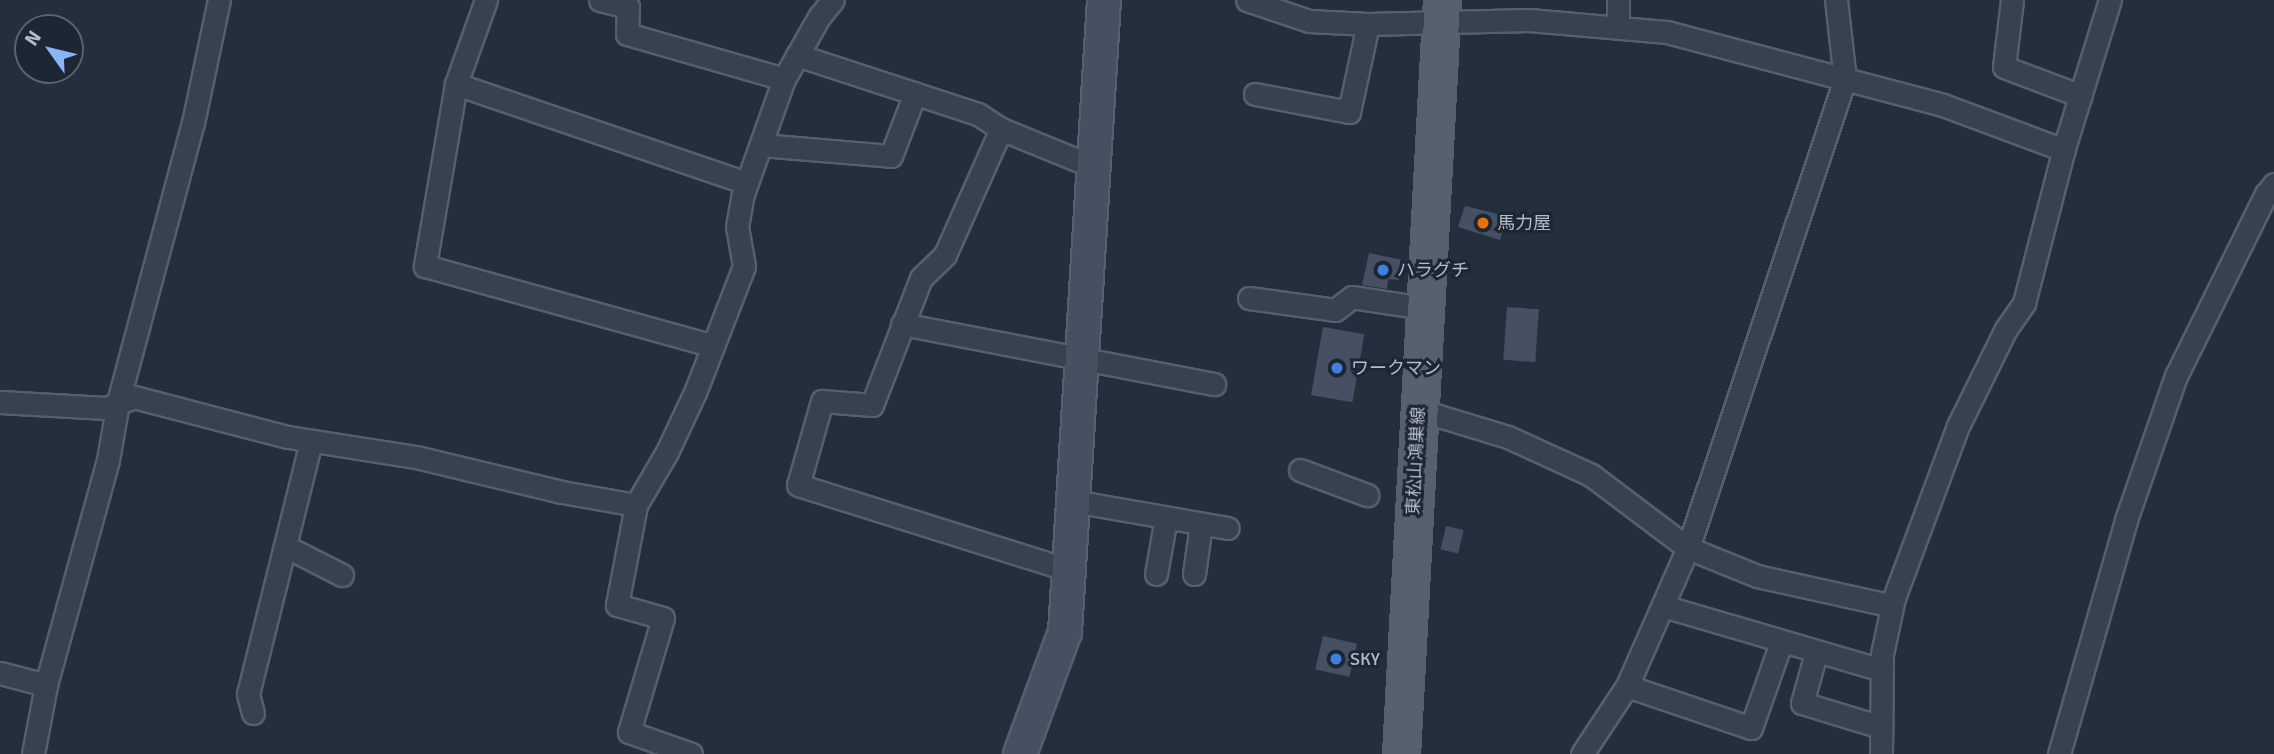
<!DOCTYPE html>
<html>
<head>
<meta charset="utf-8">
<style>
  body { margin:0 }
  #map { position:relative; width:2274px; height:754px; overflow:hidden; background:#242f3e; font-family:Signika,"Noto Sans JP",sans-serif }
  div>[style] { position:absolute }
  .building>* { inset:0; background:#455162; transform-origin:0 0 }
  .roads { filter:drop-shadow(2px 0 #565f6c) drop-shadow(-2px 0 #565f6c) drop-shadow(0 2px #565f6c) drop-shadow(0 -2px #565f6c) }
  .street>* { height:21px; margin:-10.5px; padding:0 10.5px; transform-origin:10.5px; border-radius:10.5px; background:#38414e }
  .secondary>* { height:32px; margin:-16px; padding:0 16px; transform-origin:16px; border-radius:16px; background:#465061 }
  .primary>* { height:35px; margin:-17.5px; padding:0 17.5px; transform-origin:17.5px; border-radius:17.5px; background:#56606e }
  .dots>* { width:19px; height:19px; translate:-50% -50%; box-sizing:border-box; border:4px solid #1d2633; border-radius:50% }
  span { translate:-50% -50%; white-space:nowrap; text-align:center; line-height:1.15; -webkit-text-stroke:6px #1d2633; paint-order:stroke }
  .poi-label { font-size:18px; color:#b4bcc9 }
  .left { translate:0 -50%; text-align:left }
  .street-label { font-size:18px; color:#b4bcc9 }
  .north { position:absolute; left:14px; top:14px; width:70px; height:70px; box-sizing:border-box; background:#1d2633; border:2px solid #59626f; border-radius:50%; rotate:304deg; font-size:19px; font-weight:700; line-height:28px; text-align:center; color:#b4bcc9 }
  .north::after { content:''; display:block; margin:auto; width:24px; height:32px; background:#8ab4f8; clip-path:polygon(50% 0,100% 100%,50% 72%,0 100%) }
</style>
</head>
<body>
<div id="map">
  <div class="building">
    <i style="clip-path:polygon(1465px 206px,1506px 216px,1500px 240px,1458px 227px)"></i>
    <i style="clip-path:polygon(1369px 253px,1402px 260px,1399px 280px,1388px 279px,1387px 289px,1362px 285px)"></i>
    <i style="left:1507px;top:307px;width:32px;height:53px;rotate:4deg"></i>
    <i style="left:1323px;top:327px;width:42px;height:69px;rotate:10deg"></i>
    <i style="left:1446px;top:526px;width:18px;height:24px;rotate:13deg"></i>
    <i style="left:1323px;top:636px;width:35px;height:34px;rotate:13deg"></i>
  </div>
  <div class="roads">
    <div class="street">
      <i style="left:486px;top:0;width:89px;rotate:109.7deg"></i>
      <i style="left:456px;top:84px;width:307px;rotate:18.8deg"></i>
      <i style="left:600px;top:0;width:29px;rotate:14deg"></i>
      <i style="left:628px;top:7px;width:27px;rotate:92deg"></i>
      <i style="left:627px;top:34px;width:163px;rotate:16deg"></i>
      <i style="left:1247px;top:0;width:65px;rotate:18.7deg"></i>
      <i style="left:1309px;top:21px;width:59px;rotate:2.9deg"></i>
      <i style="left:1368px;top:24px;width:161px;rotate:-1.4deg"></i>
      <i style="left:1529px;top:20px;width:139px;rotate:5deg"></i>
      <i style="left:1667px;top:32px;width:285px;rotate:14.8deg"></i>
      <i style="left:1943px;top:105px;width:129px;rotate:20.4deg"></i>
      <i style="left:2012px;top:0;width:67px;rotate:96.8deg"></i>
      <i style="left:2004px;top:67px;width:82px;rotate:20.6deg"></i>
      <i style="left:1618px;top:27px;width:27px;rotate:-90deg"></i>
      <i style="left:797px;top:55px;width:190px;rotate:18.1deg"></i>
      <i style="left:978px;top:114px;width:27px;rotate:33deg"></i>
      <i style="left:1001px;top:129px;width:100px;rotate:22.2deg"></i>
      <i style="left:456px;top:84px;width:185px;rotate:99.7deg"></i>
      <i style="left:425px;top:266px;width:299px;rotate:15.5deg"></i>
      <i style="left:1255px;top:94px;width:96px;rotate:10.8deg"></i>
      <i style="left:1349px;top:112px;width:90px;rotate:-77.8deg"></i>
      <i style="left:1001px;top:129px;width:138px;rotate:114deg"></i>
      <i style="left:945px;top:255px;width:33px;rotate:136deg"></i>
      <i style="left:921px;top:278px;width:136px;rotate:111.1deg"></i>
      <i style="left:872px;top:405px;width:50px;rotate:-175.4deg"></i>
      <i style="left:822px;top:401px;width:87px;rotate:105.9deg"></i>
      <i style="left:798px;top:485px;width:284px;rotate:17.4deg"></i>
      <i style="left:761px;top:145px;width:130px;rotate:4.8deg"></i>
      <i style="left:891px;top:156px;width:67px;rotate:-69.1deg"></i>
      <i style="left:1249px;top:298px;width:87px;rotate:7.9deg"></i>
      <i style="left:1335px;top:310px;width:21px;rotate:-37deg"></i>
      <i style="left:1352px;top:297px;width:73px;rotate:8.7deg"></i>
      <i style="left:902px;top:324px;width:318px;rotate:10.9deg"></i>
      <i style="left:0;top:402px;width:106px;rotate:3.2deg"></i>
      <i style="left:106px;top:408px;width:30px;rotate:-21deg"></i>
      <i style="left:134px;top:397px;width:159px;rotate:14.6deg"></i>
      <i style="left:288px;top:437px;width:130px;rotate:8.9deg"></i>
      <i style="left:416px;top:457px;width:150px;rotate:13.5deg"></i>
      <i style="left:562px;top:492px;width:75px;rotate:10deg"></i>
      <i style="left:1419px;top:410px;width:93px;rotate:16.9deg"></i>
      <i style="left:1508px;top:437px;width:91px;rotate:24.6deg"></i>
      <i style="left:1591px;top:475px;width:121px;rotate:37deg"></i>
      <i style="left:1688px;top:548px;width:74px;rotate:22.1deg"></i>
      <i style="left:1757px;top:576px;width:138px;rotate:12.5deg"></i>
      <i style="left:1300px;top:470px;width:72px;rotate:20.5deg"></i>
      <i style="left:1073px;top:501px;width:157px;rotate:9.9deg"></i>
      <i style="left:285px;top:546px;width:64px;rotate:27deg"></i>
      <i style="left:1156px;top:574px;width:57px;rotate:-79.9deg"></i>
      <i style="left:1194px;top:574px;width:50px;rotate:-82deg"></i>
      <i style="left:1663px;top:606px;width:228px;rotate:16.3deg"></i>
      <i style="left:1816px;top:653px;width:52px;rotate:105.6deg"></i>
      <i style="left:1802px;top:703px;width:83px;rotate:16.9deg"></i>
      <i style="left:0;top:673px;width:48px;rotate:14.6deg"></i>
      <i style="left:1627px;top:686px;width:131px;rotate:18.7deg"></i>
      <i style="left:1751px;top:728px;width:90px;rotate:-70.6deg"></i>
      <i style="left:253px;top:713px;width:20px;rotate:-105deg"></i>
      <i style="left:248px;top:694px;width:261px;rotate:-76deg"></i>
      <i style="left:33px;top:754px;width:70px;rotate:-79.3deg"></i>
      <i style="left:46px;top:685px;width:233px;rotate:-74.6deg"></i>
      <i style="left:108px;top:460px;width:59px;rotate:-80.2deg"></i>
      <i style="left:118px;top:402px;width:289px;rotate:-75deg"></i>
      <i style="left:193px;top:123px;width:126px;rotate:-78.1deg"></i>
      <i style="left:691px;top:754px;width:66px;rotate:-160.5deg"></i>
      <i style="left:629px;top:732px;width:119px;rotate:-73.4deg"></i>
      <i style="left:663px;top:618px;width:48px;rotate:-164.2deg"></i>
      <i style="left:617px;top:605px;width:102px;rotate:-79.2deg"></i>
      <i style="left:636px;top:505px;width:61px;rotate:-59.7deg"></i>
      <i style="left:667px;top:452px;width:68px;rotate:-64.9deg"></i>
      <i style="left:696px;top:390px;width:133px;rotate:-68.8deg"></i>
      <i style="left:744px;top:266px;width:40px;rotate:-100deg"></i>
      <i style="left:737px;top:227px;width:34px;rotate:-80deg"></i>
      <i style="left:743px;top:194px;width:122px;rotate:-70.4deg"></i>
      <i style="left:784px;top:79px;width:71px;rotate:-60.6deg"></i>
      <i style="left:819px;top:17px;width:22px;rotate:-51deg"></i>
      <i style="left:1582px;top:754px;width:82px;rotate:-56.5deg"></i>
      <i style="left:1627px;top:686px;width:151px;rotate:-66.2deg"></i>
      <i style="left:1688px;top:548px;width:494px;rotate:-71.5deg"></i>
      <i style="left:1845px;top:80px;width:81px;rotate:-96.4deg"></i>
      <i style="left:1881px;top:754px;width:100px;rotate:-89.4deg"></i>
      <i style="left:1882px;top:654px;width:57px;rotate:-77.9deg"></i>
      <i style="left:1894px;top:598px;width:184px;rotate:-69.6deg"></i>
      <i style="left:1958px;top:426px;width:108px;rotate:-63.7deg"></i>
      <i style="left:2006px;top:329px;width:32px;rotate:-55deg"></i>
      <i style="left:2024px;top:303px;width:163px;rotate:-75.5deg"></i>
      <i style="left:2065px;top:145px;width:152px;rotate:-72.8deg"></i>
      <i style="left:2059px;top:754px;width:243px;rotate:-74deg"></i>
      <i style="left:2126px;top:520px;width:152px;rotate:-70.9deg"></i>
      <i style="left:2176px;top:376px;width:203px;rotate:-63.7deg"></i>
      <i style="left:2266px;top:194px;width:13px;rotate:-51deg"></i>
    </div>
    <div class="secondary">
      <i style="left:1020px;top:754px;width:130px;rotate:-69.8deg"></i>
      <i style="left:1065px;top:632px;width:633px;rotate:-86.47deg"></i>
    </div>
    <div class="primary">
      <i style="left:1401px;top:754px;width:755px;rotate:-86.89deg"></i>
    </div>
  </div>
  <div class="dots">
    <i style="left:1483px;top:223px;background:#e8710a"></i>
    <i style="left:1383px;top:270px;background:#3f7fe0"></i>
    <i style="left:1337px;top:368px;background:#3f7fe0"></i>
    <i style="left:1336px;top:659px;background:#3f7fe0"></i>
  </div>
  <div class="poi-label">
    <span class="left" style="left:1497px;top:223px">馬力屋</span>
    <span class="left" style="left:1397px;top:270px">ハラグチ</span>
    <span class="left" style="left:1351px;top:368px">ワークマン</span>
    <span class="left" style="left:1350px;top:659px">SKY</span>
  </div>
  <div class="street-label">
    <span style="left:1416px;top:461px;rotate:-87deg">東松山鴻巣線</span>
  </div>
  <div class="north">N</div>
</div>
</body>
</html>
